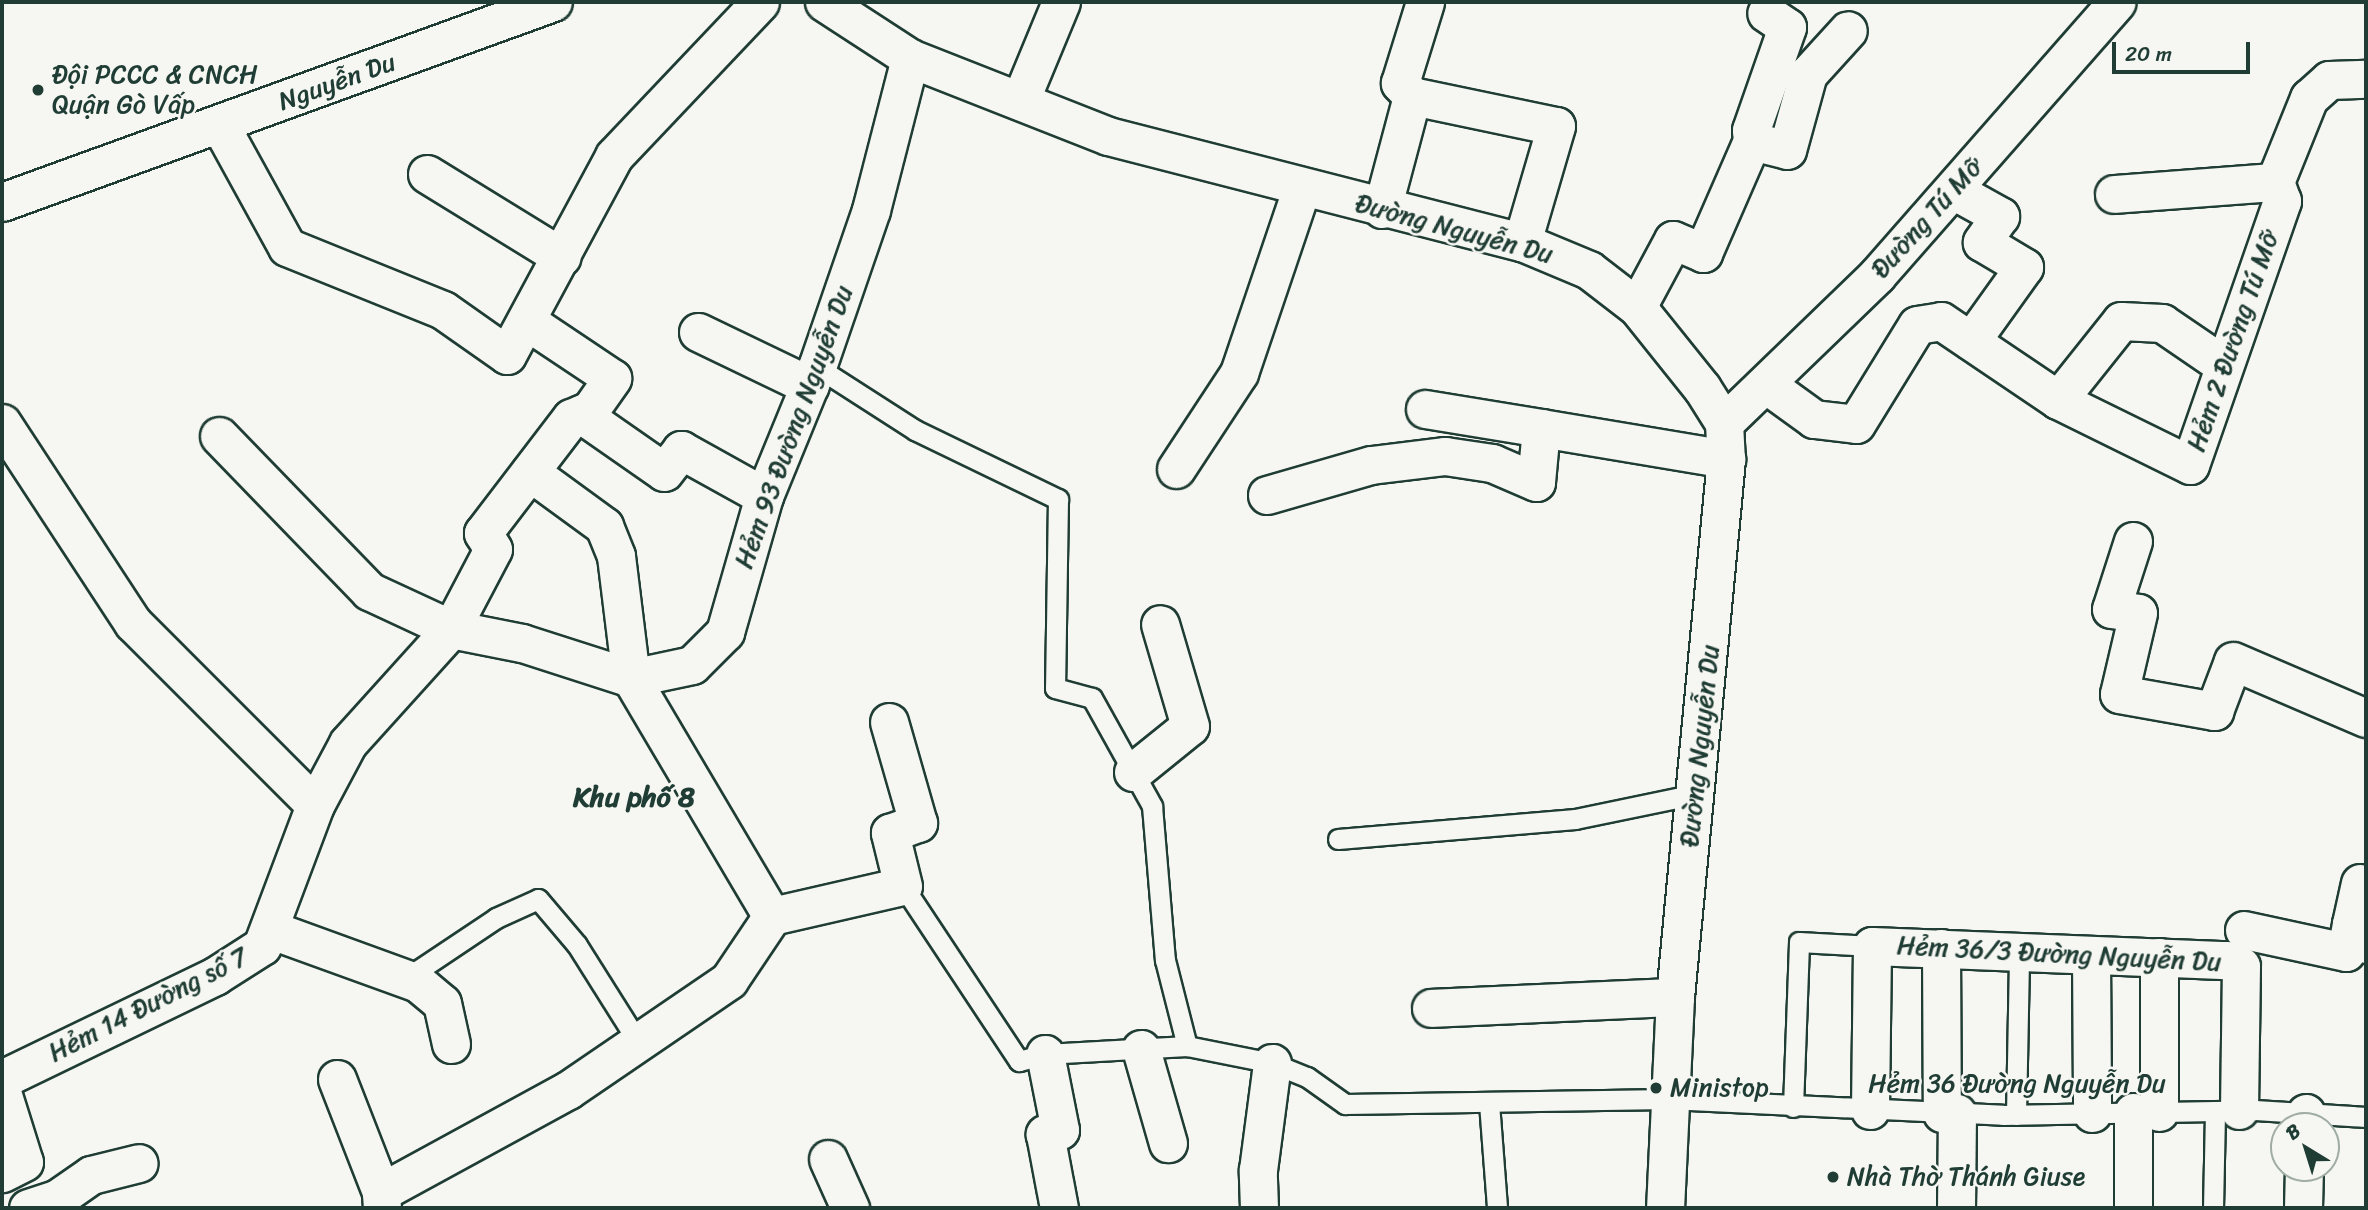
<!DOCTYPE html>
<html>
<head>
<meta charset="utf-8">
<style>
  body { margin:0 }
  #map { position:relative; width:2368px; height:1210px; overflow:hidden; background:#f6f6f2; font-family:Sriracha,sans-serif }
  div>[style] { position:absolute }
  .roads { filter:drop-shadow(2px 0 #1f3d34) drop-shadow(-2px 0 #1f3d34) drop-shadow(0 2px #1f3d34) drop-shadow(0 -2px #1f3d34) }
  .service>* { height:19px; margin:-9.5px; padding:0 9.5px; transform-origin:9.5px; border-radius:9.5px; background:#f6f6f2 }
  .minor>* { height:37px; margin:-18.5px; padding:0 18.5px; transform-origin:18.5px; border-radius:18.5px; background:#f6f6f2 }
  .dots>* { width:19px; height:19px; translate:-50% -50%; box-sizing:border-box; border:4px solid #f6f6f2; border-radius:50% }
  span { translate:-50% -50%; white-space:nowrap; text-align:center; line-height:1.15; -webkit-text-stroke:5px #f6f6f2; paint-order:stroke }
  .poi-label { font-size:26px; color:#1f3d34 }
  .left { translate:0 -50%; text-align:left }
  .street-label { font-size:26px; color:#1f3d34 }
  .neighbourhood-label { font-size:28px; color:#1f3d34; font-weight:700 }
  .frame { position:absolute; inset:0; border:4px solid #1f3d34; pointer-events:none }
  .north { position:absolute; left:2270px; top:1112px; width:70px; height:70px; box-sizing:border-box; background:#f6f6f2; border:2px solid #a0aca6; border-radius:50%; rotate:322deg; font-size:19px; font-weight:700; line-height:28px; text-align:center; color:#1f3d34 }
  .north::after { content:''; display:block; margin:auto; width:24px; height:32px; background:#1f3d34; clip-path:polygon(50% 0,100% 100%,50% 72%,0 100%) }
  .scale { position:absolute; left:2112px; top:42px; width:138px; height:32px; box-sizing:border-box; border:4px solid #1f3d34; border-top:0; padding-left:9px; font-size:21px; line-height:24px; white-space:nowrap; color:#1f3d34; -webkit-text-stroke:5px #f6f6f2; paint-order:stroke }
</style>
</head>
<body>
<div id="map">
  <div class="roads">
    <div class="service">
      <i style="left:817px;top:367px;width:117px;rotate:32.7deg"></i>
      <i style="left:915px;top:430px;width:159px;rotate:25.8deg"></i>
      <i style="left:1058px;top:499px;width:189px;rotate:90.9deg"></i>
      <i style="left:1055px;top:688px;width:38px;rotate:15deg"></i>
      <i style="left:1092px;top:698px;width:124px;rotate:60.9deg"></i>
      <i style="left:1152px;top:806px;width:155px;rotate:85.2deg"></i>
      <i style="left:1165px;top:960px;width:89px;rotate:75.7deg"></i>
      <i style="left:1338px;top:839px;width:238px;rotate:-4.8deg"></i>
      <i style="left:1575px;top:819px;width:124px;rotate:-11.7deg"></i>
      <i style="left:903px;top:886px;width:210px;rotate:56.5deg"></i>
      <i style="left:1019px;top:1061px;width:27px;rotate:-15deg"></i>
      <i style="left:1045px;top:1054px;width:142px;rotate:-3.2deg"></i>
      <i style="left:1187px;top:1046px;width:87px;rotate:11.3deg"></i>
      <i style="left:1272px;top:1063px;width:38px;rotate:22deg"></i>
      <i style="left:1307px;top:1077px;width:47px;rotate:35.4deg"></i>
      <i style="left:1345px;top:1104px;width:323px;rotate:-0.9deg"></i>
      <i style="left:1668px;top:1099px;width:335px;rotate:2.7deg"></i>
      <i style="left:2003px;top:1115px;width:252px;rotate:-1.1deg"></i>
      <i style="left:2255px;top:1110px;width:111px;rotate:3.6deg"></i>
      <i style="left:405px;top:979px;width:110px;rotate:-33.8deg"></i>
      <i style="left:496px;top:918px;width:46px;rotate:-24.3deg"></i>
      <i style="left:538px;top:899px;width:60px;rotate:49.7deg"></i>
      <i style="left:577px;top:945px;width:115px;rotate:57.8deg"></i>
      <i style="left:1489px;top:1103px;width:105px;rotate:85.6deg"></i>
      <i style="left:1793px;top:1107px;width:165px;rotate:-87.9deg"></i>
      <i style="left:1799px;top:942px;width:73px;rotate:3.1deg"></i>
      <i style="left:2016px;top:1115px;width:163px;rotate:-88.9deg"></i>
      <i style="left:2213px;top:1208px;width:97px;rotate:-88.8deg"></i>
    </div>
    <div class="minor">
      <i style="left:824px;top:2px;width:103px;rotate:33.1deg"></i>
      <i style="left:910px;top:58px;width:213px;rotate:21.5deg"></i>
      <i style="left:1108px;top:136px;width:427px;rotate:14.4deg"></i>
      <i style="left:1522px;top:242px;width:73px;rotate:22.7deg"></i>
      <i style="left:1589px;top:270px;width:61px;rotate:37.6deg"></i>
      <i style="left:1637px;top:307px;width:104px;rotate:51.3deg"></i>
      <i style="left:1702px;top:388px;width:41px;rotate:57.8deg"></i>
      <i style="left:1724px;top:423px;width:36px;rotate:87deg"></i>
      <i style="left:1726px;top:459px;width:540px;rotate:95.42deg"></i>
      <i style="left:1675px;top:997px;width:211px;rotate:92.7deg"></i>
      <i style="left:1412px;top:96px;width:147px;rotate:11.8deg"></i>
      <i style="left:1556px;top:126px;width:121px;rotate:106.3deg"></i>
      <i style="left:1020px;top:101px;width:107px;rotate:-67.5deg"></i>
      <i style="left:220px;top:125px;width:139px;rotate:61.2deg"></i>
      <i style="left:287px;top:247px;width:168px;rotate:22deg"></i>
      <i style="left:443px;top:310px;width:78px;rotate:35.1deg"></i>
      <i style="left:507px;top:355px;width:226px;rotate:-61.7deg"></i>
      <i style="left:614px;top:156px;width:212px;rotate:-46.5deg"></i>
      <i style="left:1752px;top:141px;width:11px;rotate:-95deg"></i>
      <i style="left:1751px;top:130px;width:109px;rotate:-70.7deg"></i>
      <i style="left:1787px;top:27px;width:25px;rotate:-146deg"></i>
      <i style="left:427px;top:174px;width:158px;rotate:31.6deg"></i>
      <i style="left:1953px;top:190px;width:54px;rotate:29deg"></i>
      <i style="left:2000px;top:216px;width:32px;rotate:125deg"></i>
      <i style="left:1982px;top:242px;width:49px;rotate:30.8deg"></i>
      <i style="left:2024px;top:267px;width:91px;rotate:125.6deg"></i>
      <i style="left:2114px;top:194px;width:161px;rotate:-4.3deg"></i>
      <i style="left:2px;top:202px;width:586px;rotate:-19.95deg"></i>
      <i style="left:1382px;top:209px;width:117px;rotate:-75.1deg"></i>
      <i style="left:1412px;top:96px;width:18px;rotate:-133deg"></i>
      <i style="left:1400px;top:83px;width:85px;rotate:-72.8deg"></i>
      <i style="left:1637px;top:307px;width:76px;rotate:-61.8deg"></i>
      <i style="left:1673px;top:240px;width:33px;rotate:23deg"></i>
      <i style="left:1703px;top:253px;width:122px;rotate:-66.4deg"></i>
      <i style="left:1752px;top:141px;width:36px;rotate:14deg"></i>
      <i style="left:1787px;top:150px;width:79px;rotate:-74.6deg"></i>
      <i style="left:1808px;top:74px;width:59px;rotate:-47.7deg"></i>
      <i style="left:698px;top:332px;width:124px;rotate:25.7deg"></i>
      <i style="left:1767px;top:385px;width:58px;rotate:35.9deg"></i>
      <i style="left:1814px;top:419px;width:42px;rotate:6.8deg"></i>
      <i style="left:1856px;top:424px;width:116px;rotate:-58.4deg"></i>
      <i style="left:1917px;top:325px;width:24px;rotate:-9deg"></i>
      <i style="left:1941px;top:321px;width:141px;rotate:34deg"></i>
      <i style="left:2058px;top:400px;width:147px;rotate:26.2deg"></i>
      <i style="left:2190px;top:465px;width:280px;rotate:-70.8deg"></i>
      <i style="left:2282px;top:201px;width:20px;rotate:-110deg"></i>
      <i style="left:2275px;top:182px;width:91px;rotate:-68deg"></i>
      <i style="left:2309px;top:98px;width:27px;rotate:-42deg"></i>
      <i style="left:2329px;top:80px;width:37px;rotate:-2deg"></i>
      <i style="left:2058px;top:400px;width:101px;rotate:-51.4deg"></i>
      <i style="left:2121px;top:321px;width:41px;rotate:2.8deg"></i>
      <i style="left:2162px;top:323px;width:73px;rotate:34.3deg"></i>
      <i style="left:1425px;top:409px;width:118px;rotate:9.3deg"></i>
      <i style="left:581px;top:414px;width:101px;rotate:34.9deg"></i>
      <i style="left:664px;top:472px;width:28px;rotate:-52deg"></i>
      <i style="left:681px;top:450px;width:95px;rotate:29deg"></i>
      <i style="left:2px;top:423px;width:239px;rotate:56.8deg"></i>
      <i style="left:133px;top:623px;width:257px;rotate:45deg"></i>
      <i style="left:1724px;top:423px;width:213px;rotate:-44deg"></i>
      <i style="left:1877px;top:275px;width:363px;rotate:-48.7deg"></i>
      <i style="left:219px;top:436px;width:216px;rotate:45.9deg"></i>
      <i style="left:369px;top:591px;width:90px;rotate:24.9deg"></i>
      <i style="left:451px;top:629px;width:72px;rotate:11.2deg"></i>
      <i style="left:522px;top:643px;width:114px;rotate:17.8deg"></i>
      <i style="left:631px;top:678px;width:62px;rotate:-12deg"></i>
      <i style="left:692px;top:665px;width:47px;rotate:-45deg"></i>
      <i style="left:725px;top:632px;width:141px;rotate:-74deg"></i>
      <i style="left:764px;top:496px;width:139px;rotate:-67.7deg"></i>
      <i style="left:817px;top:367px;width:166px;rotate:-71deg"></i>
      <i style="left:871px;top:210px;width:157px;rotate:-75.6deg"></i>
      <i style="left:1176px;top:469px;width:115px;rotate:-56.7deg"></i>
      <i style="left:1239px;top:373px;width:196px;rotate:-71.3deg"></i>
      <i style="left:530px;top:472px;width:92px;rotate:36.1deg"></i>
      <i style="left:604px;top:526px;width:32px;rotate:68deg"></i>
      <i style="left:616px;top:556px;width:123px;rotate:83deg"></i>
      <i style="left:631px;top:678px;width:277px;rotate:59.4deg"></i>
      <i style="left:772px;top:916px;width:134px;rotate:-12.9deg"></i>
      <i style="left:903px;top:886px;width:55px;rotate:-103.8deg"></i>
      <i style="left:890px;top:833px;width:30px;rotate:-20deg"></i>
      <i style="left:918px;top:823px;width:105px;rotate:-106deg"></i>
      <i style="left:1267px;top:495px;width:108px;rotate:-16.1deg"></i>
      <i style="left:1371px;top:465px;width:75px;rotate:-6.9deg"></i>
      <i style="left:1445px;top:456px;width:48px;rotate:8.5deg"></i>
      <i style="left:1492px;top:463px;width:48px;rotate:23.4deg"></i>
      <i style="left:1536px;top:482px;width:54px;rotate:-84.7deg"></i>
      <i style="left:1541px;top:428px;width:188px;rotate:9.5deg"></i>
      <i style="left:2133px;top:541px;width:71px;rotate:107.9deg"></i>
      <i style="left:2111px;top:609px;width:27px;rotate:8deg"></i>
      <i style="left:2138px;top:613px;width:83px;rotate:103.2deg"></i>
      <i style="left:2119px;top:694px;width:97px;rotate:10.1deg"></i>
      <i style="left:2214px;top:711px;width:53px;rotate:-69.2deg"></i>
      <i style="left:2233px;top:661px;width:145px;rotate:23.2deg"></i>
      <i style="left:1133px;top:772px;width:73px;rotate:-38.9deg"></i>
      <i style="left:1190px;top:726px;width:106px;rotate:-106.4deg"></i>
      <i style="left:2360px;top:883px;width:42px;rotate:102.4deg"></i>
      <i style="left:2351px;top:924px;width:25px;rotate:53deg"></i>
      <i style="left:269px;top:929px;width:158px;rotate:19.9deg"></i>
      <i style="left:418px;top:983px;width:31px;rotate:40deg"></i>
      <i style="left:442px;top:1003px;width:42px;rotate:77.6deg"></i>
      <i style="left:2244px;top:930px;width:104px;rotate:12.2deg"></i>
      <i style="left:2346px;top:952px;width:28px;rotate:-80deg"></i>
      <i style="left:1941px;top:948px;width:165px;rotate:89.7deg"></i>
      <i style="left:2091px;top:955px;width:158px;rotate:89.6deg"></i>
      <i style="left:2159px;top:957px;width:155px;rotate:90deg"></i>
      <i style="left:1431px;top:1008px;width:244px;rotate:-2.6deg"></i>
      <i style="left:1141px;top:1049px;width:98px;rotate:74deg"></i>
      <i style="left:1045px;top:1054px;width:77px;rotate:78.8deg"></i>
      <i style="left:1060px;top:1130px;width:16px;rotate:165deg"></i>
      <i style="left:1045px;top:1134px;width:75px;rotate:79.3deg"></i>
      <i style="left:2px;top:1079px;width:237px;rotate:-25.8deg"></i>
      <i style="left:215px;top:976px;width:56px;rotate:-32.6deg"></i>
      <i style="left:262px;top:946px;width:151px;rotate:-69.4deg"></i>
      <i style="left:315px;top:805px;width:70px;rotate:-62deg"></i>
      <i style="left:348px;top:743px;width:154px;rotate:-47.9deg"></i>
      <i style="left:451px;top:629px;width:90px;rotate:-62.3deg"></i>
      <i style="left:493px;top:549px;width:19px;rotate:-122deg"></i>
      <i style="left:483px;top:533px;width:145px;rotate:-52.6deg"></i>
      <i style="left:571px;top:418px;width:21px;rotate:-23deg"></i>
      <i style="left:590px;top:410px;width:39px;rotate:-55deg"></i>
      <i style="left:612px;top:378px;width:102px;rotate:-146.2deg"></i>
      <i style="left:337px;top:1079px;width:121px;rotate:68.7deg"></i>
      <i style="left:2px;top:1092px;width:73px;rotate:72.6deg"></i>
      <i style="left:24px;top:1162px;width:25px;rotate:153deg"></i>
      <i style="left:1870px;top:1110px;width:164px;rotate:-89.3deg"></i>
      <i style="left:1872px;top:946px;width:355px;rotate:2.3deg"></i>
      <i style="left:2227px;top:960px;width:15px;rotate:23deg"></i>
      <i style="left:2241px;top:966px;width:144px;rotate:90.8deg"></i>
      <i style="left:2133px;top:1112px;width:96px;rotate:90deg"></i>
      <i style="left:2305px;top:1126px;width:13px;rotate:-86deg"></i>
      <i style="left:828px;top:1159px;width:54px;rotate:65.8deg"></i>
      <i style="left:28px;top:1208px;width:32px;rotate:-18deg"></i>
      <i style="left:58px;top:1198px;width:40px;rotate:-34.9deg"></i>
      <i style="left:91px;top:1175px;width:49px;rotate:-14deg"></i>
      <i style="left:382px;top:1208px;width:16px;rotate:-94deg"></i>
      <i style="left:381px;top:1192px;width:213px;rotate:-28.6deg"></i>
      <i style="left:568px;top:1090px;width:195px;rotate:-34.3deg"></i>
      <i style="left:729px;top:980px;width:77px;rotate:-56.1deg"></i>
      <i style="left:1259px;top:1208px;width:38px;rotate:-92deg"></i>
      <i style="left:1258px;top:1170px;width:108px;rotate:-82.5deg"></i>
      <i style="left:1956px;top:1208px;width:95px;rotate:-89.4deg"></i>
      <i style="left:2303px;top:1208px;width:40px;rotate:-88.6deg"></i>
    </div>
  </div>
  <div class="dots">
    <i style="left:38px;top:90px;background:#1f3d34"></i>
    <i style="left:1656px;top:1088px;background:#1f3d34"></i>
    <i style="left:1833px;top:1177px;background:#1f3d34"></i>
  </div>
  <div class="poi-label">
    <span class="left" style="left:52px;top:90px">Đội PCCC &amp; CNCH<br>Quận Gò Vấp</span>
    <span class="left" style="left:1670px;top:1088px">Ministop</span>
    <span class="left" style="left:1847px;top:1177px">Nhà Thờ Thánh Giuse</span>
  </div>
  <div class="street-label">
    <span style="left:337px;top:82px;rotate:-20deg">Nguyễn Du</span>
    <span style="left:1927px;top:218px;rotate:-48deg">Đường Tú Mỡ</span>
    <span style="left:1454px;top:229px;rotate:15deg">Đường Nguyễn Du</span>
    <span style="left:2233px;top:341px;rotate:-71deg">Hẻm 2 Đường Tú Mỡ</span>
    <span style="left:794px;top:427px;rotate:-70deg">Hẻm 93 Đường Nguyễn Du</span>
    <span style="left:1700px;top:746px;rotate:-84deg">Đường Nguyễn Du</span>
    <span style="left:2059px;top:954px;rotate:3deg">Hẻm 36/3 Đường Nguyễn Du</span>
    <span style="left:148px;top:1005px;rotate:-27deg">Hẻm 14 Đường số 7</span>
    <span style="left:2017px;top:1084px">Hẻm 36 Đường Nguyễn Du</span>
  </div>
  <div class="neighbourhood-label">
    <span style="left:634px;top:797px">Khu phố 8</span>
  </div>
  <div class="frame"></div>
  <div class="north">B</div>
  <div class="scale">20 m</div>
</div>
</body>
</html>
